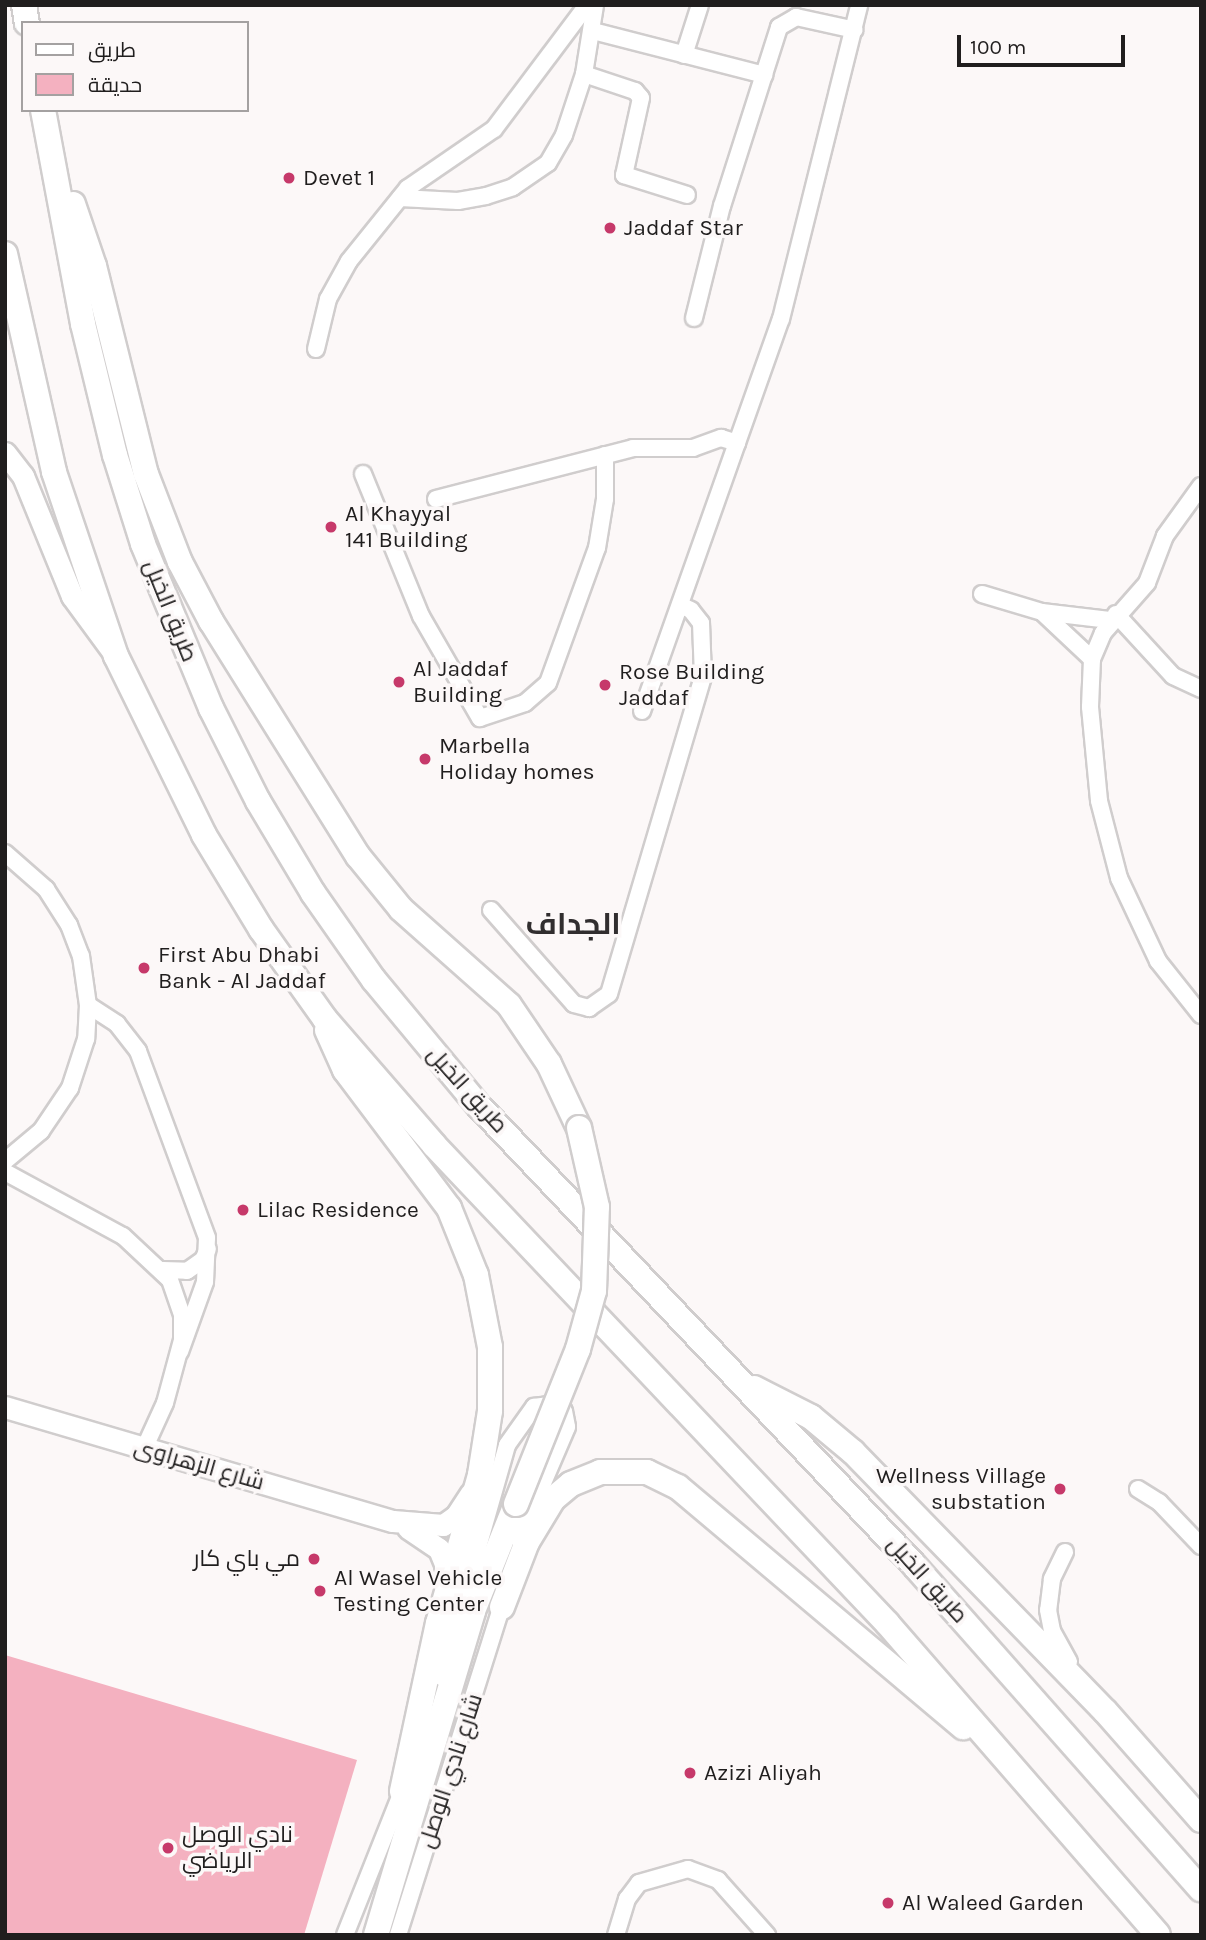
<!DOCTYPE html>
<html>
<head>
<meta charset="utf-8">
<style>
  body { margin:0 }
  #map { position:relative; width:1206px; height:1940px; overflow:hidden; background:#fcf8f8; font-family:Karla,Cairo,sans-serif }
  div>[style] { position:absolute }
  .green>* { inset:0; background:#f4b1c0 }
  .roads { filter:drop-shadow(2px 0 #d0cdcd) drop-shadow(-2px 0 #d0cdcd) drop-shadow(0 2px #d0cdcd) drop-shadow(0 -2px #d0cdcd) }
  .minor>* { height:16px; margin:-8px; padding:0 8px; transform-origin:8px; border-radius:8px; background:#fff }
  .major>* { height:21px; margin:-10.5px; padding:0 10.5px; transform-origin:10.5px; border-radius:10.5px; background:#fff }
  .highway>* { height:24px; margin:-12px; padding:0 12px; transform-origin:12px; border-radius:12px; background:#fff }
  .bridges { filter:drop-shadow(2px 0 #d0cdcd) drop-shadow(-2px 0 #d0cdcd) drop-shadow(0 2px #d0cdcd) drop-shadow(0 -2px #d0cdcd) }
  .highway-bridge>* { height:24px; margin:-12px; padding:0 12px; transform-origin:12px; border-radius:12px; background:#fff }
  .dots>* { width:19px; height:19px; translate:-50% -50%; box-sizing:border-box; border:4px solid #fcf8f8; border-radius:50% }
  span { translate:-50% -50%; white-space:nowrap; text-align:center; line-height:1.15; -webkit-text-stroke:7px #fcf8f8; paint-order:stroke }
  .poi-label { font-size:23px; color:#201e1e }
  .left { translate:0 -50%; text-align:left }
  .right { translate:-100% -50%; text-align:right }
  .street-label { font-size:23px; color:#201e1e }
  .district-label { font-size:30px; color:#312e2f; font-weight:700 }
  .frame { position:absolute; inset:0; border:7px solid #201e1e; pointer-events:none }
  .legend { position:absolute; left:21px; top:21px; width:228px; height:91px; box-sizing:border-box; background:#fcf8f8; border:2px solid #a4a1a1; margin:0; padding:9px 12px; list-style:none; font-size:21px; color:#201e1e }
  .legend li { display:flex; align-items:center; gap:14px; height:35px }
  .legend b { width:35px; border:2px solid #a4a1a1 }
  .scale { position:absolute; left:957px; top:35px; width:168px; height:32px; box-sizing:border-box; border:4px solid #201e1e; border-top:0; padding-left:9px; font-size:21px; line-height:24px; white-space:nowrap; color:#201e1e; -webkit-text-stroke:5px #fcf8f8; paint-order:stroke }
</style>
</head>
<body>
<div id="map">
  <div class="green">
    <i style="clip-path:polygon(5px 1655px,357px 1760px,304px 1935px,5px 1935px)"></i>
  </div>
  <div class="roads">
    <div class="minor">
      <i style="left:593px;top:31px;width:177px;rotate:14.4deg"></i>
      <i style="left:684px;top:55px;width:52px;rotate:-72.3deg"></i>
      <i style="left:584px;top:74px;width:54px;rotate:18.4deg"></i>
      <i style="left:635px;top:91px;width:9px;rotate:49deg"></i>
      <i style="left:641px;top:98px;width:79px;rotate:102.4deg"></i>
      <i style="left:624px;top:175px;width:66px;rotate:17.6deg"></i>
      <i style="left:400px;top:198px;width:58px;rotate:3deg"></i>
      <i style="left:458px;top:201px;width:28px;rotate:-10deg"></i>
      <i style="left:486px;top:196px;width:28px;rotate:-18deg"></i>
      <i style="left:513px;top:187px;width:42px;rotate:-34.4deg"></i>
      <i style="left:548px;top:163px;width:32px;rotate:-60deg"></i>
      <i style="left:564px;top:135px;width:64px;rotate:-71.8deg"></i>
      <i style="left:584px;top:74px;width:70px;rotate:-80.9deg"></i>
      <i style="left:694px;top:318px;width:115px;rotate:-76deg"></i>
      <i style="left:722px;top:206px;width:188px;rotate:-72.3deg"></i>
      <i style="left:779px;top:27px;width:20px;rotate:-30deg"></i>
      <i style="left:796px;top:17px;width:60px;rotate:12.4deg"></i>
      <i style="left:316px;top:349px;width:51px;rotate:-76.5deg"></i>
      <i style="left:328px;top:299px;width:43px;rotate:-61.1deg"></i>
      <i style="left:349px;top:261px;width:94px;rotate:-51.1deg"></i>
      <i style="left:408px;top:188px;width:104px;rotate:-34.5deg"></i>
      <i style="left:494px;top:129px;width:155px;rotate:-53.1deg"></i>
      <i style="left:363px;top:474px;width:153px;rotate:67.8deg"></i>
      <i style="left:421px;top:616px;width:118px;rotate:60deg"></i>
      <i style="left:480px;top:718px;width:47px;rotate:-18.4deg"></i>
      <i style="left:525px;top:703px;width:30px;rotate:-41deg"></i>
      <i style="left:548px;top:683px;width:144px;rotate:-70.1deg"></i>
      <i style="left:597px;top:548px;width:50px;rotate:-80.7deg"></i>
      <i style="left:605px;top:499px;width:44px;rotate:-90deg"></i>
      <i style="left:1201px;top:486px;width:62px;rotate:125.8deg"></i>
      <i style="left:1165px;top:536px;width:50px;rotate:111deg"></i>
      <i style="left:1147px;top:583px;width:67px;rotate:131.3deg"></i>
      <i style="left:1103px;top:633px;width:28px;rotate:113deg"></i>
      <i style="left:1092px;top:659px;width:48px;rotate:92.4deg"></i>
      <i style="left:1090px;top:707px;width:94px;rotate:84.5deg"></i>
      <i style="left:1099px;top:801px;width:80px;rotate:75.4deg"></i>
      <i style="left:1119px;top:878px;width:92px;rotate:64.8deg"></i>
      <i style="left:1158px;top:961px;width:69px;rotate:51.5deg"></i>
      <i style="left:436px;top:499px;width:203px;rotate:-14.5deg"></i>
      <i style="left:633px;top:448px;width:60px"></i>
      <i style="left:693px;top:448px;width:30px;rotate:-20deg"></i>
      <i style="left:721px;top:438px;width:17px;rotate:17deg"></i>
      <i style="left:982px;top:594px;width:63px;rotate:16.7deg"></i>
      <i style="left:1042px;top:612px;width:68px;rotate:6.7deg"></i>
      <i style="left:1044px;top:614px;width:66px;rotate:43.2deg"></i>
      <i style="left:1116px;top:614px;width:84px;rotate:47.4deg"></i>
      <i style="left:1173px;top:676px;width:31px;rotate:25deg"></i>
      <i style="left:642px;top:711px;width:416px;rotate:-70.5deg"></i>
      <i style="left:781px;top:319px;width:324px;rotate:-76deg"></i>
      <i style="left:5px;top:853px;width:55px;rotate:41.3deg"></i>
      <i style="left:46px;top:889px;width:43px;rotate:57.4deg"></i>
      <i style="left:69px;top:925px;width:33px;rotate:69deg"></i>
      <i style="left:81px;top:956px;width:49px;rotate:81.9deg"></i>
      <i style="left:88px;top:1005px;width:34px;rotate:93deg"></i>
      <i style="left:86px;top:1039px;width:52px;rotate:108.1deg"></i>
      <i style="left:70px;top:1088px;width:52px;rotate:124deg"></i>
      <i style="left:41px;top:1131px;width:47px;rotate:140.2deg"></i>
      <i style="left:491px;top:910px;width:125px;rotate:48.6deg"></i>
      <i style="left:574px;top:1004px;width:16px;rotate:15deg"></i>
      <i style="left:589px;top:1008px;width:24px;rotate:-35deg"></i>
      <i style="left:609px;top:994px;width:331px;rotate:-73.5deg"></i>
      <i style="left:703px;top:677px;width:54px;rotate:-92.1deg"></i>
      <i style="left:701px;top:623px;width:16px;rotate:-128deg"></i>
      <i style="left:691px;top:610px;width:12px;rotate:-156deg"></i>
      <i style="left:88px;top:1005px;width:35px;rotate:33deg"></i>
      <i style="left:117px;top:1024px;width:34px;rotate:52deg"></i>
      <i style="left:138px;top:1051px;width:199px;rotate:69.7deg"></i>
      <i style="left:207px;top:1238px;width:44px;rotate:92.6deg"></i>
      <i style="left:205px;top:1282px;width:74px;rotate:109.7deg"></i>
      <i style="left:5px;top:1172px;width:134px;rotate:28.5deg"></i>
      <i style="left:123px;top:1236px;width:64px;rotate:43.1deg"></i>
      <i style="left:170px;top:1280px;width:37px;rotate:71deg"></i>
      <i style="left:182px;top:1315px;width:25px;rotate:90deg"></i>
      <i style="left:182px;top:1340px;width:65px;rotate:105.1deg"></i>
      <i style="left:165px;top:1403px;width:51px;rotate:114.5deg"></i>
      <i style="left:163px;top:1270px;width:24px;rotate:2deg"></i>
      <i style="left:187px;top:1271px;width:19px;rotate:-35deg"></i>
      <i style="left:203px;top:1260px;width:12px;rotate:-66deg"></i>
      <i style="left:1138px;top:1489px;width:25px;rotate:32deg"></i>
      <i style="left:1159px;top:1502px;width:61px;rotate:46.3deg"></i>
      <i style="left:1065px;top:1552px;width:30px;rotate:116deg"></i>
      <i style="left:1052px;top:1579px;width:31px;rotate:97deg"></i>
      <i style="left:1048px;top:1610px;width:21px;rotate:79deg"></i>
      <i style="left:1052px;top:1631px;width:35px;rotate:61deg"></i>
      <i style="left:441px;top:1677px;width:241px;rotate:-74.1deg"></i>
      <i style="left:507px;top:1445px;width:47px;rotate:-54.6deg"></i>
      <i style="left:534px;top:1407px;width:21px;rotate:-8deg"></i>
      <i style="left:555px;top:1404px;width:11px;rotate:38deg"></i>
      <i style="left:564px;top:1411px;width:16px;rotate:79deg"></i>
      <i style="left:567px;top:1427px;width:122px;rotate:113.2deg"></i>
      <i style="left:345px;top:1935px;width:162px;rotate:-68.3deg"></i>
      <i style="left:398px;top:1935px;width:353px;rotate:-72.5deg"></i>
      <i style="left:616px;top:1935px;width:38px;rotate:-73deg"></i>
      <i style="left:627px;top:1899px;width:20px;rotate:-53deg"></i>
      <i style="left:639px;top:1883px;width:51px;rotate:-15.9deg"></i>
      <i style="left:688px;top:1869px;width:32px;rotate:20deg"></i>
      <i style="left:718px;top:1880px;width:74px;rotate:48.3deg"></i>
    </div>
    <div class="major">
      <i style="left:5px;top:453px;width:29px;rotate:52deg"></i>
      <i style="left:23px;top:476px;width:130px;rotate:67.8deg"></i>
      <i style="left:72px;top:596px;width:66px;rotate:53.7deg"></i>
      <i style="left:5px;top:1407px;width:404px;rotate:16.4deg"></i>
      <i style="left:393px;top:1521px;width:50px;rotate:4.6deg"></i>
      <i style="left:443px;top:1525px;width:16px;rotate:-35deg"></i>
      <i style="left:456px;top:1516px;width:27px;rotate:-57deg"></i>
      <i style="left:408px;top:1528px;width:37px;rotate:34deg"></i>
      <i style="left:439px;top:1549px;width:16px;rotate:68deg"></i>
      <i style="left:445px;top:1564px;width:21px;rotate:90deg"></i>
    </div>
    <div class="highway">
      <i style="left:24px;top:5px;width:18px;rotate:81deg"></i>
      <i style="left:43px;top:110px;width:218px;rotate:79.4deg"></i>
      <i style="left:83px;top:324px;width:135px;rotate:76.3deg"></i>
      <i style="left:115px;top:455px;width:93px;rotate:72.5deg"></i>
      <i style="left:143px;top:544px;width:178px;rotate:67.5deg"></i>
      <i style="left:211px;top:708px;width:104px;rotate:63.2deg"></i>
      <i style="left:258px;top:801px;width:107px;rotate:59.1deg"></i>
      <i style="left:313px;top:893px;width:106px;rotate:55deg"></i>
      <i style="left:374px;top:980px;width:161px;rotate:50.3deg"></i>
      <i style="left:477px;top:1104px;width:635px;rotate:46.53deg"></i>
      <i style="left:914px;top:1565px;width:433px;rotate:48.5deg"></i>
      <i style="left:73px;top:204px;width:65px;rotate:71.3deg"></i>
      <i style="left:94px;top:266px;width:214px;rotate:76deg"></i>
      <i style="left:146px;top:474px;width:94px;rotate:68.9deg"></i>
      <i style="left:180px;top:562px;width:67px;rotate:62.3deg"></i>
      <i style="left:211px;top:621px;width:277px;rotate:58deg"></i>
      <i style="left:358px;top:856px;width:68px;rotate:50.9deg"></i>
      <i style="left:401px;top:909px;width:144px;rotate:41.6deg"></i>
      <i style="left:509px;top:1005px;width:71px;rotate:55.9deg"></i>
      <i style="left:549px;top:1064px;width:71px;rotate:64.9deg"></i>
      <i style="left:5px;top:254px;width:223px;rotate:77.3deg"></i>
      <i style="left:54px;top:472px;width:194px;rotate:71.4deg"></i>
      <i style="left:116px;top:656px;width:199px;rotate:63.8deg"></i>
      <i style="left:204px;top:835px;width:110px;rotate:58.8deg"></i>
      <i style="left:261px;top:929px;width:110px;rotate:54.6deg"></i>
      <i style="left:325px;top:1019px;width:167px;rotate:49.1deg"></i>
      <i style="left:434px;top:1145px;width:659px;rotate:46.54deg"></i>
      <i style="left:887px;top:1623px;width:413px;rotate:49deg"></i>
      <i style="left:327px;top:1030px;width:44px;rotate:65.8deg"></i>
      <i style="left:345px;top:1070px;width:173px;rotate:53deg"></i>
      <i style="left:449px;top:1208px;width:72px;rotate:68.1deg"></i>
      <i style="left:476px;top:1275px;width:73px;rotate:79deg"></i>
      <i style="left:490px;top:1347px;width:64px;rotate:90deg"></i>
      <i style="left:490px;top:1411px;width:65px;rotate:98.9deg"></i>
      <i style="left:480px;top:1475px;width:154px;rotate:105.8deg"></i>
      <i style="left:438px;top:1623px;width:172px;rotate:102.1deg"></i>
      <i style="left:754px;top:1388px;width:64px;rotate:27deg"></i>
      <i style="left:811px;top:1417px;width:55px;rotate:39.8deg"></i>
      <i style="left:853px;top:1452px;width:361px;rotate:45.8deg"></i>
      <i style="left:1105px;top:1711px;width:145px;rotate:48.6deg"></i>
      <i style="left:502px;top:1607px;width:70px;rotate:-69deg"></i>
      <i style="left:527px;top:1542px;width:50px;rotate:-58.8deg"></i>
      <i style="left:553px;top:1499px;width:23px;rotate:-40deg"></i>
      <i style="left:571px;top:1484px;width:31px;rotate:-22deg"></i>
      <i style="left:600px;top:1472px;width:47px"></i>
      <i style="left:647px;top:1472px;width:34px;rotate:26deg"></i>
      <i style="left:678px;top:1487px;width:373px;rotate:40.1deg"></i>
      <i style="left:376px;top:1935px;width:338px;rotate:-73.3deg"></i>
      <i style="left:473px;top:1611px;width:115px;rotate:-68.1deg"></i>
    </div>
  </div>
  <div class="bridges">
    <div class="highway-bridge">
      <i style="left:516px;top:1504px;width:167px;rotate:-68.2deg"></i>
      <i style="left:578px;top:1349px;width:60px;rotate:-74.6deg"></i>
      <i style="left:594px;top:1291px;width:84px;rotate:-88deg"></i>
      <i style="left:597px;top:1207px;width:81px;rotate:-102.8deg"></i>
    </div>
  </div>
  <div class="dots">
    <i style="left:289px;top:178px;background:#c6396a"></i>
    <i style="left:610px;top:228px;background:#c6396a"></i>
    <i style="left:331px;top:527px;background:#c6396a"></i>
    <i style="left:399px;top:682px;background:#c6396a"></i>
    <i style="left:605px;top:685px;background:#c6396a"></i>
    <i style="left:425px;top:759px;background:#c6396a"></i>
    <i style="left:144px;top:968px;background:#c6396a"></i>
    <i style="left:243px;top:1210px;background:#c6396a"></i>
    <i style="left:1060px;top:1489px;background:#c6396a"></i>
    <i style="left:314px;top:1559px;background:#c6396a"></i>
    <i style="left:320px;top:1591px;background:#c6396a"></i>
    <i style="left:690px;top:1773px;background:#c6396a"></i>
    <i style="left:168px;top:1848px;background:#c6396a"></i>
    <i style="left:888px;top:1903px;background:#c6396a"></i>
  </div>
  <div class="poi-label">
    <span class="left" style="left:303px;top:178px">Devet 1</span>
    <span class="left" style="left:624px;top:228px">Jaddaf Star</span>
    <span class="left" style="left:345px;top:527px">Al Khayyal<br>141 Building</span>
    <span class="left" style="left:413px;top:682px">Al Jaddaf<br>Building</span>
    <span class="left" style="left:619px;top:685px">Rose Building<br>Jaddaf</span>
    <span class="left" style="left:439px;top:759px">Marbella<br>Holiday homes</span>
    <span class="left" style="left:158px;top:968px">First Abu Dhabi<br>Bank - Al Jaddaf</span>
    <span class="left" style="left:257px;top:1210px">Lilac Residence</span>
    <span class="right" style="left:1046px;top:1489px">Wellness Village<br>substation</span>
    <span class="right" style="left:300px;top:1559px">مي باي كار</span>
    <span class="left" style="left:334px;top:1591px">Al Wasel Vehicle<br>Testing Center</span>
    <span class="left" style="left:704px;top:1773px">Azizi Aliyah</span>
    <span class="left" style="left:182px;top:1848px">نادي الوصل<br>الرياضي</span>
    <span class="left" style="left:902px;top:1903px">Al Waleed Garden</span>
  </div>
  <div class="street-label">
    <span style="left:170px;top:611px;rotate:68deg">طريق الخيل</span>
    <span style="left:467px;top:1090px;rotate:48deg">طريق الخيل</span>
    <span style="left:199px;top:1465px;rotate:16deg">شارع الزهراوى</span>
    <span style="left:927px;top:1580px;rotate:48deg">طريق الخيل</span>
    <span style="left:451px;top:1771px;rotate:-72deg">شارع نادي الوصل</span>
  </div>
  <div class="district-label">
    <span style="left:573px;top:924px">الجداف</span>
  </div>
  <div class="frame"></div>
  <ul class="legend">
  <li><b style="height:9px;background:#fff"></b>طريق</li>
  <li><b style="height:19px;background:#f4b1c0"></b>حديقة</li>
  </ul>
  <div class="scale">100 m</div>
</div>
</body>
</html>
